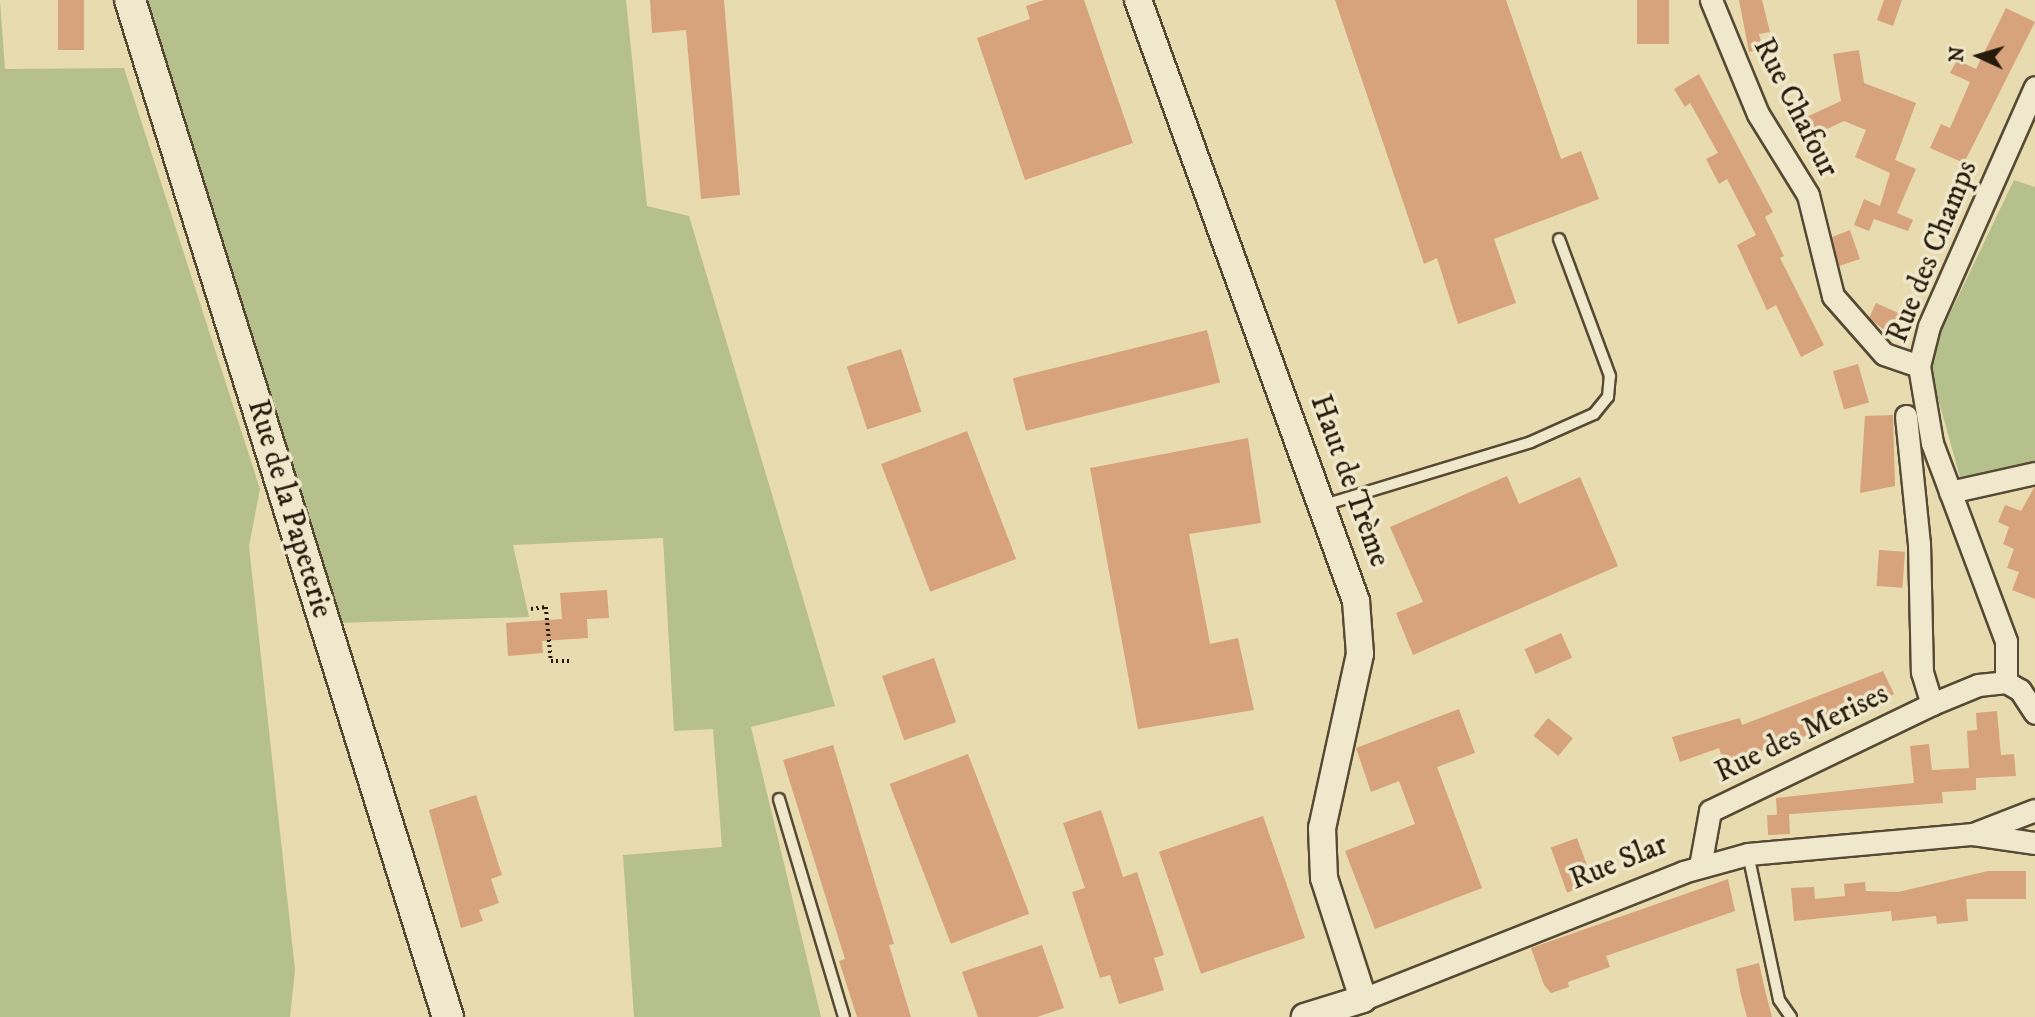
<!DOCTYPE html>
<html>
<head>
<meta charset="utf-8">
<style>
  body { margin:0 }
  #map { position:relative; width:2035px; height:1017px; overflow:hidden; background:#e8dbb0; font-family:"IM FELL DW Pica",serif }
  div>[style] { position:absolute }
  .green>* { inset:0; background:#b5c08c }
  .building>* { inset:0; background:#d7a37d; transform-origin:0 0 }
  .path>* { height:3.5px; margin-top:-1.75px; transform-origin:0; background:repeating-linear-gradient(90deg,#261a0a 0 2px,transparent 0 5.5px) }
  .roads { filter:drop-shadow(2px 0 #564a34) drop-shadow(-2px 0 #564a34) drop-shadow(0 2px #564a34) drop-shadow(0 -2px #564a34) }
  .service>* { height:10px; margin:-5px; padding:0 5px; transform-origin:5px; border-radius:5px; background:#f0e8cc }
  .minor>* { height:21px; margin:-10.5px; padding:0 10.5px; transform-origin:10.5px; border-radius:10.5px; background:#f0e8cc }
  .tertiary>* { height:26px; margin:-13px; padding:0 13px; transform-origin:13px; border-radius:13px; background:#f0e8cc }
  .secondary>* { height:30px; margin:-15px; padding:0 15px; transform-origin:15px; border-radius:15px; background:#f0e8cc }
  span { translate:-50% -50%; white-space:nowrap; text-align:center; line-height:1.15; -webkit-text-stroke:7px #f0e8cc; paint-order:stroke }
  .street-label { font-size:30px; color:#261a0a }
  .north { position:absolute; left:1944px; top:21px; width:70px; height:70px; -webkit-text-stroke:5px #f0e8cc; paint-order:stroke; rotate:274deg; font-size:19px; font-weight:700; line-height:28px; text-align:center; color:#261a0a }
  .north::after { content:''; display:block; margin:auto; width:24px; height:32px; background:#261a0a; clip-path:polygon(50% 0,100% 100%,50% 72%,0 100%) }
</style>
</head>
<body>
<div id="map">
  <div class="green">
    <i style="clip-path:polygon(146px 0,626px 0,647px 206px,689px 216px,835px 706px,751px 727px,821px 1017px,634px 1017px,623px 855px,722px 847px,713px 729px,674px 731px,663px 538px,513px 545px,529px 617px,336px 623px)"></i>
    <i style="clip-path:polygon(0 1px,5px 69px,124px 68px,260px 489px,249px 546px,295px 970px,290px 1017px,0 1017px)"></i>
    <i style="clip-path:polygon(2014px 180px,2035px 187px,2035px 464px,1970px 480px,1960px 477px,1932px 377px,1934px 347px)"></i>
  </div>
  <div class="building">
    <i style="left:58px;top:0;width:26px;height:50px"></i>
    <i style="clip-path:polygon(650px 0,724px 0,740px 195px,701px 199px,686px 30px,652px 33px)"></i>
    <i style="clip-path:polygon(1044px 0,1084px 0,1133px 143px,1025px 180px,977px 38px,1030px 19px,1026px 6px)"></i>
    <i style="clip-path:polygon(1335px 0,1506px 0,1561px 159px,1581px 151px,1599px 199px,1494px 239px,1516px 303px,1458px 324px,1437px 258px,1424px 264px)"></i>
    <i style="left:1637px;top:0;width:32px;height:44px"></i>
    <i style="clip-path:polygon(1739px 0,1762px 0,1770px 32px,1759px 34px,1763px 49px,1749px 52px)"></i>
    <i style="clip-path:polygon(1884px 0,1902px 0,1893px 26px,1877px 20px)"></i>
    <i style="clip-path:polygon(2006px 8px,2035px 22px,1964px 163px,1930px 148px,1941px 124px,1950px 128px,1970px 82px,1950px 73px,1957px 60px,1976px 69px)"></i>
    <i style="clip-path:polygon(1859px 50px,1864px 83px,1916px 103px,1895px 160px,1916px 169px,1897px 213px,1913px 220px,1908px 231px,1874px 219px,1869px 231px,1854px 225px,1864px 199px,1880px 206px,1890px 173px,1855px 157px,1866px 130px,1844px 121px,1810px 137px,1802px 119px,1841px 101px,1833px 54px)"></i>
    <i style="clip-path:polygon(1699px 74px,1773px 212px,1765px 217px,1784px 256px,1780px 258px,1824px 345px,1801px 357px,1776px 305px,1767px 310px,1737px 245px,1756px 235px,1727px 179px,1719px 184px,1706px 159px,1718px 153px,1690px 103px,1685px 107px,1674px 89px)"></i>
    <i style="clip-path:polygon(1850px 230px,1860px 259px,1839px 266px,1832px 237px)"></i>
    <i style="clip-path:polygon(1876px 303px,1903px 315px,1893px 337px,1869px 318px)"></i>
    <i style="left:1207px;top:330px;width:54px;height:200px;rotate:76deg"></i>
    <i style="left:901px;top:349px;width:66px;height:57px;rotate:72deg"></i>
    <i style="left:1858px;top:364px;width:40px;height:26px;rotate:74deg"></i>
    <i style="clip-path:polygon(1893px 415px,1895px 486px,1860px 493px,1865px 416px)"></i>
    <i style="left:967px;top:431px;width:137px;height:92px;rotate:69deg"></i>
    <i style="clip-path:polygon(1248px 438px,1261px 523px,1189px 534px,1210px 644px,1238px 638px,1254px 710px,1138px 729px,1090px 468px)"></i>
    <i style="clip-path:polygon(1507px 476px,1519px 504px,1580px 477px,1618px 566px,1413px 655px,1396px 613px,1423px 602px,1390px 527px)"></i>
    <i style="clip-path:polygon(2035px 486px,2035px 599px,2012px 590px,2019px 572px,2007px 568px,2014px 549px,2003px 544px,2009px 527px,1998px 522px,2005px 505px,2021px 511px)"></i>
    <i style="left:1879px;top:550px;width:26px;height:36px;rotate:4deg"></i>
    <i style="clip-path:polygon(607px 590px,609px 618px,587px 619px,588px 638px,542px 641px,543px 653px,508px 656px,506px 623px,562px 619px,560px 593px)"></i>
    <i style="left:1561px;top:633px;width:27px;height:40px;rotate:66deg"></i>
    <i style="left:934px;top:658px;width:68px;height:55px;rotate:71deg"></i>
    <i style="clip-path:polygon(1883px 671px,1894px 694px,1838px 725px,1724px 764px,1719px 748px,1680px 762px,1672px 737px,1740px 718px,1742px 725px)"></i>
    <i style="clip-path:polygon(1459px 709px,1475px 753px,1437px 767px,1482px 888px,1375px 929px,1345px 851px,1415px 824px,1399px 781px,1371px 792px,1356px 748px)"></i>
    <i style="clip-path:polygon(1997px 711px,2001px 755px,2014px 754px,2016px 776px,1976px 778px,1976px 790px,1942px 792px,1943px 803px,1777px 815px,1776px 798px,1914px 783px,1910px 746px,1929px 744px,1932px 770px,1969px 768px,1967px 731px,1977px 730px,1976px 713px)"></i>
    <i style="left:1548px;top:718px;width:32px;height:23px;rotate:39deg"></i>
    <i style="clip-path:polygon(833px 745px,894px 944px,889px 945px,911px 1017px,857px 1017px,839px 961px,845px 959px,783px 760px)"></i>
    <i style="left:968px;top:754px;width:171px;height:84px;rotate:69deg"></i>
    <i style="clip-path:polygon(476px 795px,502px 875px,491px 879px,499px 903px,479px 910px,483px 921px,461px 928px,429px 810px)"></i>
    <i style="clip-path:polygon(1101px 810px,1123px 877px,1137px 872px,1164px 955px,1154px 958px,1164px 990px,1119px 1004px,1110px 975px,1100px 978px,1072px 892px,1085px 888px,1063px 823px)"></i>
    <i style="left:1789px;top:814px;width:20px;height:22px;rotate:87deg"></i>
    <i style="left:1263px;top:816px;width:129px;height:110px;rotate:71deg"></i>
    <i style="left:1577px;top:838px;width:48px;height:28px;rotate:70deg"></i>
    <i style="clip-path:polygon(1988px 871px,2026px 871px,2026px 899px,1966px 899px,1968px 921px,1937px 924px,1936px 916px,1892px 921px,1891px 911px,1794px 921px,1791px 888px,1814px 887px,1815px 899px,1845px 896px,1844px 884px,1865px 882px,1866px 891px,1898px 892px)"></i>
    <i style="clip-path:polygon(1728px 879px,1735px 911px,1606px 956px,1610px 967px,1568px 982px,1569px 987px,1551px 993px,1544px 985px,1531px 948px)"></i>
    <i style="clip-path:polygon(1042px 945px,1064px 1008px,1037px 1017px,978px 1017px,962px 972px)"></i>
    <i style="clip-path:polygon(1759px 963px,1765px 990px,1772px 1017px,1747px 1017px,1741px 995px,1736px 969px)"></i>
  </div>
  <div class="path">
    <i style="left:531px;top:609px;width:15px;rotate:-8deg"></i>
    <i style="left:546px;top:607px;width:54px;rotate:84.7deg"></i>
    <i style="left:551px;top:661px;width:20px"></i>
  </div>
  <div class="roads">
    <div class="service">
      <i style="left:1324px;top:505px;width:216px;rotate:-16.9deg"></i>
      <i style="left:1531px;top:442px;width:69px;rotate:-24deg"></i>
      <i style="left:1594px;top:414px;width:22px;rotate:-51deg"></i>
      <i style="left:1608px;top:397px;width:21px;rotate:-85deg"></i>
      <i style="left:1610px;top:376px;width:146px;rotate:-110.4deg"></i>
      <i style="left:779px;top:799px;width:227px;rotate:73.4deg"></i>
      <i style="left:1748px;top:854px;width:149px;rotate:78deg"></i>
      <i style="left:1779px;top:1000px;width:21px;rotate:55deg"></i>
    </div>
    <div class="minor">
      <i style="left:1711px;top:0;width:123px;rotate:67.6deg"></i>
      <i style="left:1758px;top:114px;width:95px;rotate:58.3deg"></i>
      <i style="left:1808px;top:195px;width:104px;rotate:76.1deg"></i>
      <i style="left:1833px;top:296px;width:77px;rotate:48.7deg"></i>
      <i style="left:1884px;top:354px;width:37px;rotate:19deg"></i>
      <i style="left:1906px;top:416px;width:128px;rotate:84.2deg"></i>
      <i style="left:1919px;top:543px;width:129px;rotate:88.7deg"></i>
      <i style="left:1922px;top:672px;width:34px;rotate:73deg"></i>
      <i style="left:1950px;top:492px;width:87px;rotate:-12.6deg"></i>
      <i style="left:2006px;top:682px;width:41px;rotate:-90deg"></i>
      <i style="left:2006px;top:641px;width:211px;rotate:-110.5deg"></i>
      <i style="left:1932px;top:443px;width:78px;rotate:-99.6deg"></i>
      <i style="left:1919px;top:366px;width:41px;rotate:-76deg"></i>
      <i style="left:1929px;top:326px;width:261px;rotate:-66.1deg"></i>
      <i style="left:1973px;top:834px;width:66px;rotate:-21.2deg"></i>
      <i style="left:1700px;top:866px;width:56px;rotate:-79.7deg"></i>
      <i style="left:1710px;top:811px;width:246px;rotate:-25.7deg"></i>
      <i style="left:1932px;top:704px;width:50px;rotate:-22.4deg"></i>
      <i style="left:1978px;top:685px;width:28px;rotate:-6deg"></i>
      <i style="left:2006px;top:682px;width:16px;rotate:30deg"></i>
      <i style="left:2020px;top:690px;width:27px;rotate:57deg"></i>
      <i style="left:1363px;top:999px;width:344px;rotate:-21.6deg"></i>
      <i style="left:1683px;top:872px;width:67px;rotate:-15.5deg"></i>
      <i style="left:1748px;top:854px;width:226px;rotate:-5.1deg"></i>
      <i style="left:1973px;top:834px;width:63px;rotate:8.3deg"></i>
    </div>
    <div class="tertiary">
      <i style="left:1138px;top:0;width:639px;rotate:70.06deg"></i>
      <i style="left:1356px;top:601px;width:53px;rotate:85.7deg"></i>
      <i style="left:1360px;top:654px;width:178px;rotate:102.3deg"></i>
      <i style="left:1322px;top:828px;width:50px;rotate:87.7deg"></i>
      <i style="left:1324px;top:878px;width:127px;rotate:72.1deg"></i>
      <i style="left:1363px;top:999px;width:61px;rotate:162.8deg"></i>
    </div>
    <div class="secondary">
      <i style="left:130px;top:0;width:1066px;rotate:72.64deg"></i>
    </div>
  </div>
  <div class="street-label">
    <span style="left:1795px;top:108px;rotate:63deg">Rue Chafour</span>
    <span style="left:1933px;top:252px;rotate:-68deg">Rue des Champs</span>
    <span style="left:1349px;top:481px;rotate:70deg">Haut de Trème</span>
    <span style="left:289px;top:509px;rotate:73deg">Rue de la Papeterie</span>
    <span style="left:1802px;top:734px;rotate:-26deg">Rue des Merises</span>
    <span style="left:1619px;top:863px;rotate:-22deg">Rue Slar</span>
  </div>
  <div class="north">N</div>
</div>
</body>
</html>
